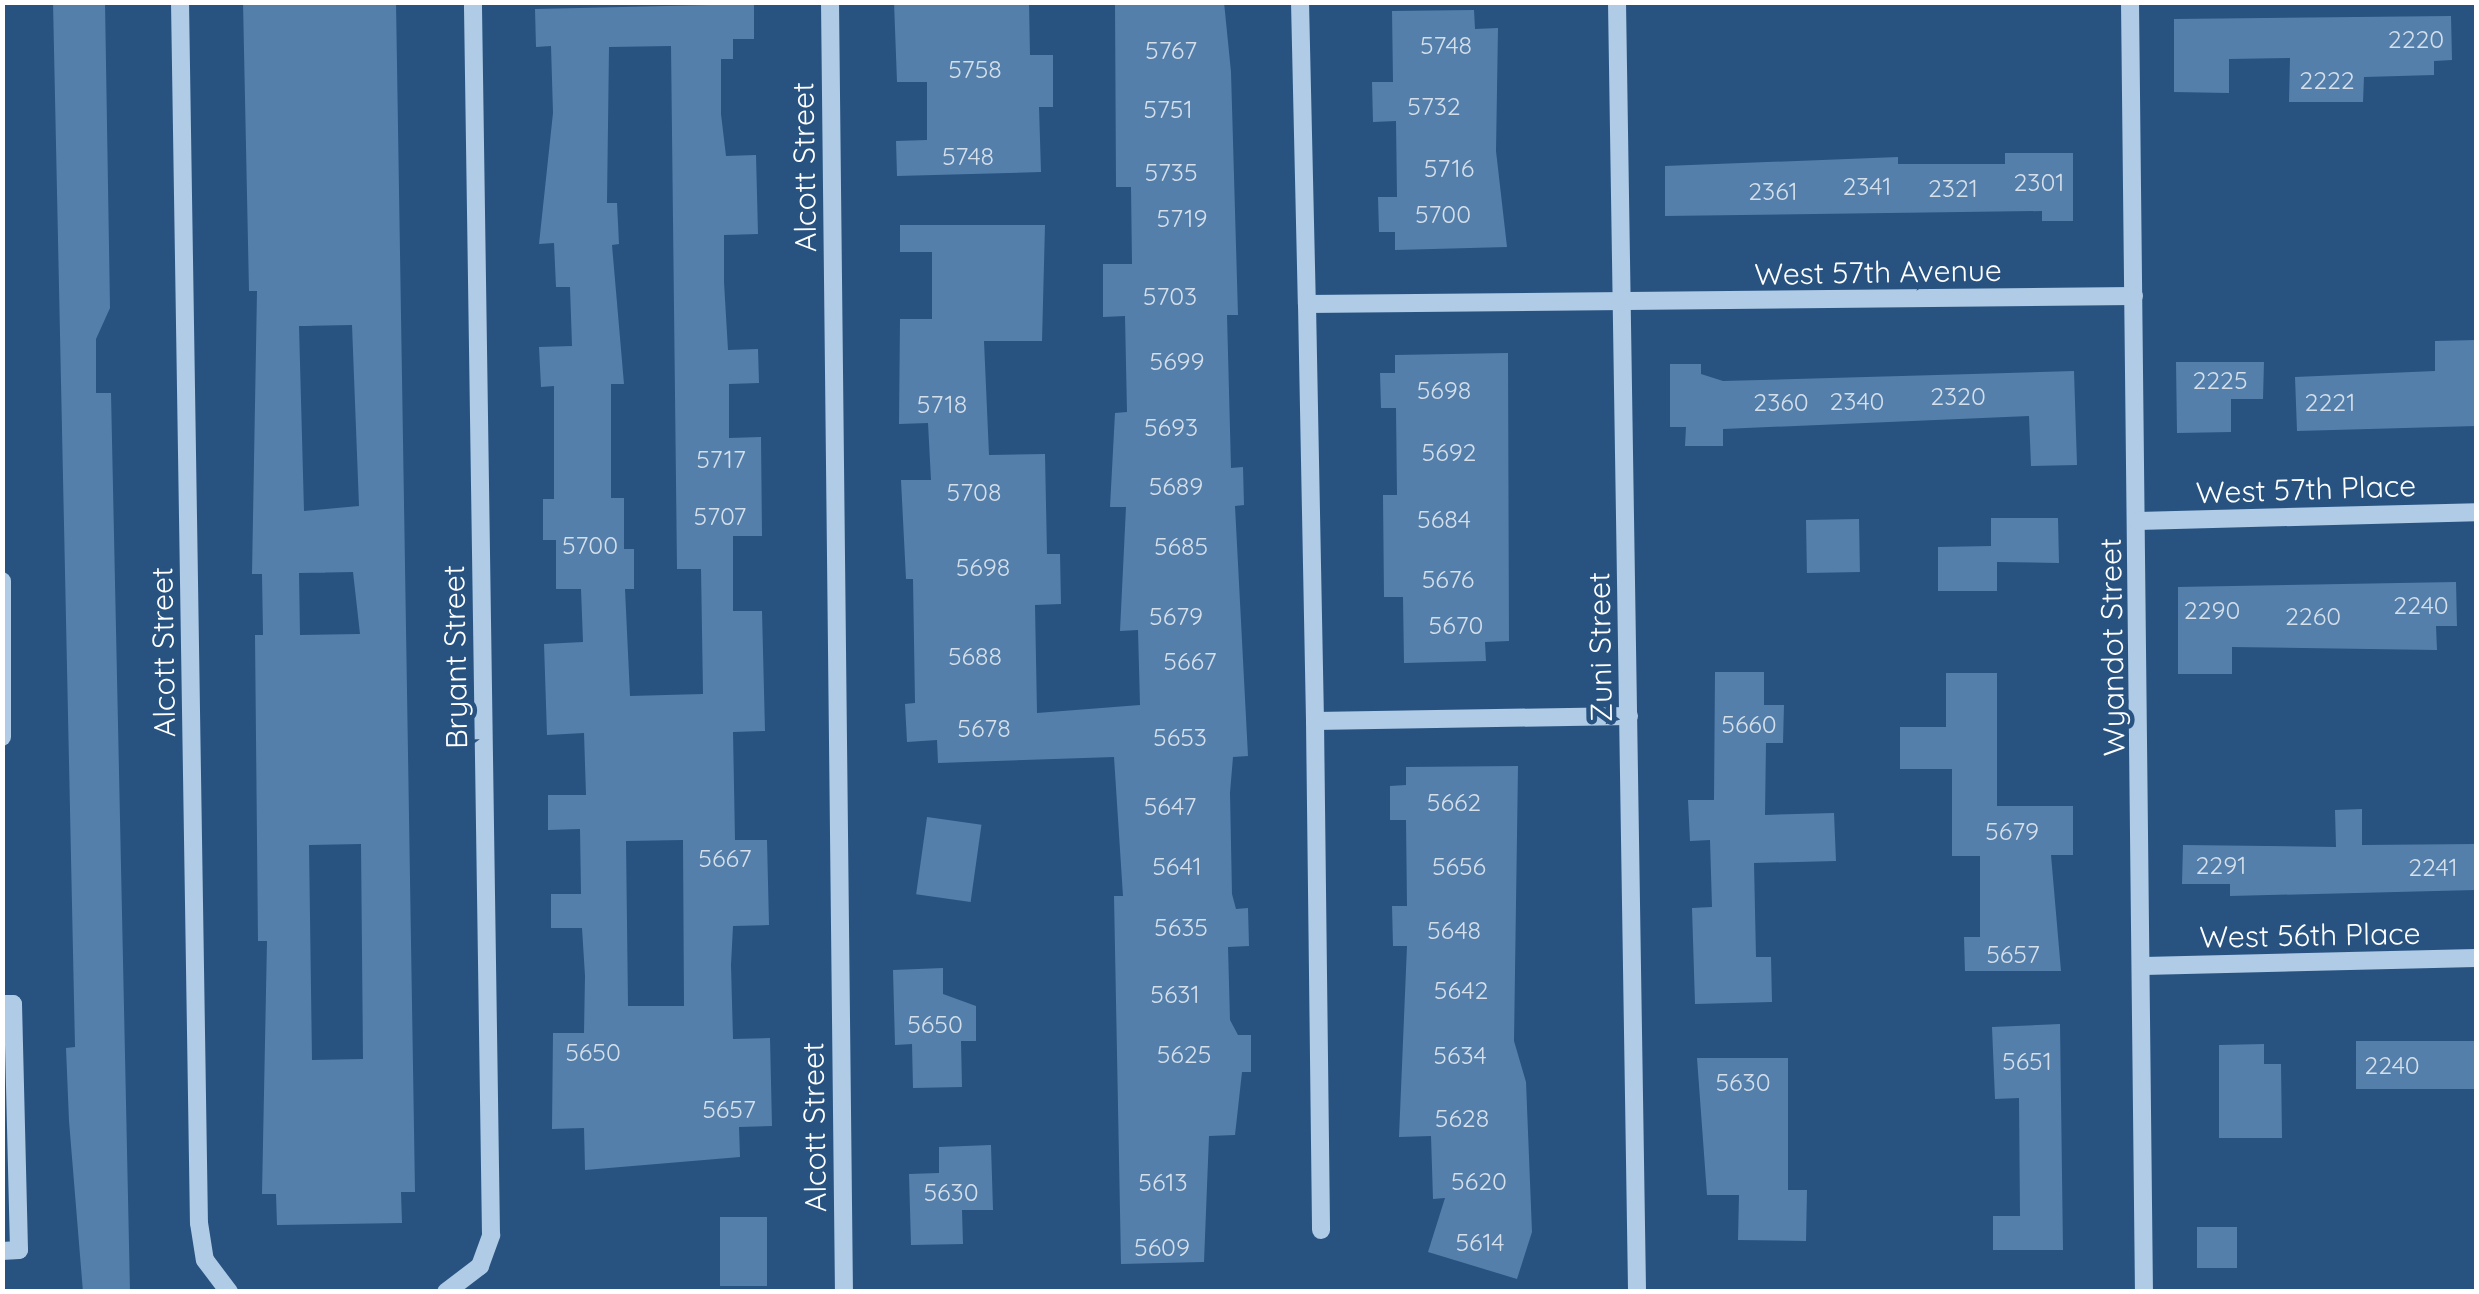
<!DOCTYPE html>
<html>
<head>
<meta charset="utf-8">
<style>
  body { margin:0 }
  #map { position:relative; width:2479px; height:1294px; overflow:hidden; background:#285381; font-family:Quicksand,sans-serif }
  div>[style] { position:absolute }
  .building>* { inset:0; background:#547fab; transform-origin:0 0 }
  .minor>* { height:18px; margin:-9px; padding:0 9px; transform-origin:9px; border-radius:9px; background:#afcbe6 }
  span { translate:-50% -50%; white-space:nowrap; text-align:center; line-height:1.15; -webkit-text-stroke:9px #285381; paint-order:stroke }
  .number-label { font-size:25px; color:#d4dfea }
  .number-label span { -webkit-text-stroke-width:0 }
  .street-label { font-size:30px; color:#fff }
  .frame { position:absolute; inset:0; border:5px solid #fff; pointer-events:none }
</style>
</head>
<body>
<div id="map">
  <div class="building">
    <i style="clip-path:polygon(53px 2px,105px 2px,110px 308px,96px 339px,96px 393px,111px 393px,130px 1292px,83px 1292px,69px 1121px,66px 1048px,75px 1047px)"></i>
    <i style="clip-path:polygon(evenodd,243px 2px,396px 2px,415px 1192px,401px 1192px,402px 1223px,277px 1225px,276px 1194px,262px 1194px,267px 941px,258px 941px,255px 635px,263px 635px,262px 574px,252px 574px,257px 291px,249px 291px,243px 2px,352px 325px,359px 506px,304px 511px,299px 326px,352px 325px,243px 2px,353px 572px,360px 634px,300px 635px,299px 573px,353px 572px,243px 2px,361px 844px,363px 1059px,312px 1060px,309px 845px,361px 844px)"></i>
    <i style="clip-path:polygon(894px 2px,1029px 2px,1030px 55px,1053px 55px,1053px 107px,1039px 107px,1041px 172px,897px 176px,896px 141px,927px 140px,927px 82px,897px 82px)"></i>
    <i style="clip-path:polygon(1115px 2px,1224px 2px,1231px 72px,1238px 315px,1227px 315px,1231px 468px,1243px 467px,1244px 505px,1235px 506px,1248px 756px,1233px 757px,1230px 793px,1232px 894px,1236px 909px,1248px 908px,1249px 946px,1228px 947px,1230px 1020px,1238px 1035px,1251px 1035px,1251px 1072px,1242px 1072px,1235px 1135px,1209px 1136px,1204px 1262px,1121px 1264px,1114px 896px,1123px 896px,1114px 757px,938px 763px,937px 740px,907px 742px,905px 704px,915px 703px,913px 579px,906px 579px,901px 480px,931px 480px,928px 423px,899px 424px,900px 319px,932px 319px,932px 252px,900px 252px,900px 225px,1045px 225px,1042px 341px,984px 341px,989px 455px,1045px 454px,1047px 554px,1060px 554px,1061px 604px,1035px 605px,1037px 713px,1140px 705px,1138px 630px,1120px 631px,1126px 507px,1110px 507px,1115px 413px,1127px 412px,1125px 316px,1103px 317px,1103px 264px,1132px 264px,1131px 187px,1116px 187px)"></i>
    <i style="clip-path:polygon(evenodd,754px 4px,754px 39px,733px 39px,733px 59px,721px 59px,721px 114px,726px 156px,756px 155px,758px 234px,724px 235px,724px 282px,728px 350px,758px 349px,759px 383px,729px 384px,729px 438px,761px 437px,762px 536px,733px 536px,733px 611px,762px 611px,765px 731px,733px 732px,735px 840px,767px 840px,769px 925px,733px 926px,731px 965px,733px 1039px,770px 1038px,772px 1126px,739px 1127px,740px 1157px,585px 1170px,584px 1128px,552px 1129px,553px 1033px,584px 1033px,585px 976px,582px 928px,551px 928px,551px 894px,581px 894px,580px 829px,548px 830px,548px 795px,586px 795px,584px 733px,547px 735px,544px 644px,583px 642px,581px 589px,556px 589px,556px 540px,543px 540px,543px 499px,554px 499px,554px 386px,541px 387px,539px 347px,572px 346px,570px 287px,556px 287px,554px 243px,539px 244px,553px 113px,551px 46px,536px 47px,535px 9px,754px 4px,671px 46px,677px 569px,701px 569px,703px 694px,630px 696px,625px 589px,634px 589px,634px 549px,624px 549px,624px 498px,611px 498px,611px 384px,624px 384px,612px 245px,619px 244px,617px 203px,607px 203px,609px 47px,671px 46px,754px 4px,683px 840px,684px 1006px,628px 1006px,626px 841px,683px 840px)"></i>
    <i style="clip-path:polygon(1474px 10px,1475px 29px,1498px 28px,1496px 151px,1507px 247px,1395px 250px,1395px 232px,1379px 232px,1378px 197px,1397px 197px,1396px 121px,1373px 122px,1372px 82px,1393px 82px,1392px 11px)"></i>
    <i style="clip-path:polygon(2451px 16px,2452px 60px,2434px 61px,2434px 75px,2364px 77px,2363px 102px,2289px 102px,2290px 58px,2229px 59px,2229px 93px,2174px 92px,2174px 19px)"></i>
    <i style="clip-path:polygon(2005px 153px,2073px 153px,2073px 221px,2042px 221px,2042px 211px,1665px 216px,1665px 166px,1898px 157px,1898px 164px,2005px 164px)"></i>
    <i style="clip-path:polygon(2476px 340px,2476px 426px,2297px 431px,2295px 377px,2435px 371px,2435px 341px)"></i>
    <i style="clip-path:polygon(1508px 353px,1509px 641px,1485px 642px,1486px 661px,1404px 663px,1403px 597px,1384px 597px,1383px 495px,1397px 495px,1396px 408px,1381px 408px,1380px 373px,1395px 373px,1395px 355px)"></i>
    <i style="clip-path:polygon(2176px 362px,2264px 362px,2263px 399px,2231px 399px,2231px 432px,2177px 433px)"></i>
    <i style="clip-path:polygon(1670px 364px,1701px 364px,1701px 374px,1723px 381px,2074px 371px,2077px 465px,2031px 466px,2029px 416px,1723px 429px,1723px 446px,1685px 446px,1686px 427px,1670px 427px)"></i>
    <i style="clip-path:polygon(1991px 518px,2058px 518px,2059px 563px,1997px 562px,1997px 591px,1938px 591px,1938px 547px,1991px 546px)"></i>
    <i style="left:1859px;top:519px;width:53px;height:53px;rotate:89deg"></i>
    <i style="clip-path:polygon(2456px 582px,2457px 626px,2436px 626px,2437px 650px,2232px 647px,2232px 674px,2178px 674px,2178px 587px)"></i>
    <i style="clip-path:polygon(1715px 672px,1764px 672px,1764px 705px,1784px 705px,1783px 743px,1766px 743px,1765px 815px,1834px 813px,1836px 861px,1754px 863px,1756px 957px,1771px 957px,1772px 1002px,1695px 1004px,1692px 908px,1712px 907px,1710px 840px,1690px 841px,1688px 800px,1714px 800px)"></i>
    <i style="clip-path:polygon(1946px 673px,1997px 673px,1997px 806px,2073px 806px,2073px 855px,2051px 855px,2061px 971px,1965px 971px,1964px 937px,1980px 937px,1980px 856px,1952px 856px,1952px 769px,1900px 769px,1900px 727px,1946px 727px)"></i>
    <i style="clip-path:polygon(1518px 766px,1514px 1041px,1526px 1082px,1532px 1232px,1517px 1279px,1428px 1252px,1445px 1198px,1433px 1199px,1431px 1136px,1399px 1137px,1407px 946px,1393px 946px,1392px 906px,1407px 906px,1406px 820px,1390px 820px,1390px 786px,1406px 785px,1406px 767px)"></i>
    <i style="clip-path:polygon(2362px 809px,2362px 845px,2476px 844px,2476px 890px,2230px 896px,2230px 884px,2182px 884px,2183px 845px,2336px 847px,2335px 810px)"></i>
    <i style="left:927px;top:817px;width:55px;height:78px;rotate:8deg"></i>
    <i style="clip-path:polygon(943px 968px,943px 994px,976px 1006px,976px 1041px,961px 1041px,962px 1087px,913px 1088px,912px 1044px,895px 1045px,893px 970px)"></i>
    <i style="clip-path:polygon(2060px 1024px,2063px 1250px,1993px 1250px,1993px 1216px,2020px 1216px,2019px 1098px,1995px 1099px,1992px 1027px)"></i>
    <i style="left:2356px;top:1041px;width:120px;height:48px"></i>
    <i style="clip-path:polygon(2264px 1044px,2264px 1064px,2281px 1064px,2282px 1138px,2219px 1138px,2219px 1045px)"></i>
    <i style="clip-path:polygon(1697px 1058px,1788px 1058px,1788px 1190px,1807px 1190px,1806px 1241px,1738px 1240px,1739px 1195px,1707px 1195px)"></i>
    <i style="clip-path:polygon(991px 1145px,993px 1210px,962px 1210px,963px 1244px,911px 1245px,909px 1174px,939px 1173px,939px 1147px)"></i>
    <i style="left:720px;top:1217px;width:47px;height:69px"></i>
    <i style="left:2197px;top:1227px;width:40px;height:41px"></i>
  </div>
  <div class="minor">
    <i style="left:180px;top:2px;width:1221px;rotate:89.11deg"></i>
    <i style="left:199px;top:1223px;width:37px;rotate:81deg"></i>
    <i style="left:205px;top:1260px;width:40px;rotate:53deg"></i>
    <i style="left:830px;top:2px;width:1290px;rotate:89.38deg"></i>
    <i style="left:1300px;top:2px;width:302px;rotate:88.7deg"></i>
    <i style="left:1617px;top:2px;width:1290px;rotate:89.11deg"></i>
    <i style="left:2130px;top:2px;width:1290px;rotate:89.38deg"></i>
    <i style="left:2138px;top:521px;width:338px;rotate:-1.5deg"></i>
    <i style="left:2px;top:581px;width:156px;rotate:90deg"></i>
    <i style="left:1629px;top:716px;width:314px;rotate:179.1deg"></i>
    <i style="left:1315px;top:721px;width:417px;rotate:-91.1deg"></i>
    <i style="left:1307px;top:304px;width:827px;rotate:-0.55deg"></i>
    <i style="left:1315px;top:721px;width:509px;rotate:89.32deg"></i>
    <i style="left:2144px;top:966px;width:332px;rotate:-1.4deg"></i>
    <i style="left:2px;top:1004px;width:11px"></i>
    <i style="left:13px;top:1004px;width:246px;rotate:88.6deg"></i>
    <i style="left:19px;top:1250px;width:17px;rotate:177deg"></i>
    <i style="left:446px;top:1292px;width:43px;rotate:-37.4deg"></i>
    <i style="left:480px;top:1266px;width:33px;rotate:-70deg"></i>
    <i style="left:491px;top:1235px;width:1233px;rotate:-90.84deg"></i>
  </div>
  <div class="number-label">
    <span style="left:2416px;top:39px">2220</span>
    <span style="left:1446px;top:45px">5748</span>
    <span style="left:1171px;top:50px">5767</span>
    <span style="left:975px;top:69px">5758</span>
    <span style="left:2327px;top:80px">2222</span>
    <span style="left:1434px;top:106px">5732</span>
    <span style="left:1168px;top:109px">5751</span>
    <span style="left:968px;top:156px">5748</span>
    <span style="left:1449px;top:168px">5716</span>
    <span style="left:1171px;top:172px">5735</span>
    <span style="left:2039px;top:182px">2301</span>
    <span style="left:1867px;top:186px">2341</span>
    <span style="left:1953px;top:188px">2321</span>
    <span style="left:1773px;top:191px">2361</span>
    <span style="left:1443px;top:214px">5700</span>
    <span style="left:1182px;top:218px">5719</span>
    <span style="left:1170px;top:296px">5703</span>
    <span style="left:1177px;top:361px">5699</span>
    <span style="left:2220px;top:380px">2225</span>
    <span style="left:1444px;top:390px">5698</span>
    <span style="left:1958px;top:396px">2320</span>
    <span style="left:1857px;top:401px">2340</span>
    <span style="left:1781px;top:402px">2360</span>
    <span style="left:2330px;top:402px">2221</span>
    <span style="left:942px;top:404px">5718</span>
    <span style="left:1171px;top:427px">5693</span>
    <span style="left:1449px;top:452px">5692</span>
    <span style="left:721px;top:459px">5717</span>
    <span style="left:1176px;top:486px">5689</span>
    <span style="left:974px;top:492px">5708</span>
    <span style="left:720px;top:516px">5707</span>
    <span style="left:1444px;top:519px">5684</span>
    <span style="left:590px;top:545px">5700</span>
    <span style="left:1181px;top:546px">5685</span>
    <span style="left:983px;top:567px">5698</span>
    <span style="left:1448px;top:579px">5676</span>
    <span style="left:2421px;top:605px">2240</span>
    <span style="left:2212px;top:610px">2290</span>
    <span style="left:1176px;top:616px">5679</span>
    <span style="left:2313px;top:616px">2260</span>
    <span style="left:1456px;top:625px">5670</span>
    <span style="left:975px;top:656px">5688</span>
    <span style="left:1190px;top:661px">5667</span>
    <span style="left:1749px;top:724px">5660</span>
    <span style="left:984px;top:728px">5678</span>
    <span style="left:1180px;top:737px">5653</span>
    <span style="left:1454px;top:802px">5662</span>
    <span style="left:1170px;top:806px">5647</span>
    <span style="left:2012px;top:831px">5679</span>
    <span style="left:725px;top:858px">5667</span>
    <span style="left:2221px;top:865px">2291</span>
    <span style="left:1177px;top:866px">5641</span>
    <span style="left:1459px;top:866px">5656</span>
    <span style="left:2433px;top:867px">2241</span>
    <span style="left:1181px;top:927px">5635</span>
    <span style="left:1454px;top:930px">5648</span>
    <span style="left:2013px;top:954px">5657</span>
    <span style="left:1461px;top:990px">5642</span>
    <span style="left:1175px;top:994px">5631</span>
    <span style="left:935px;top:1024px">5650</span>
    <span style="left:593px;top:1052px">5650</span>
    <span style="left:1184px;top:1054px">5625</span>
    <span style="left:1460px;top:1055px">5634</span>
    <span style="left:2027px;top:1061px">5651</span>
    <span style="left:2392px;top:1065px">2240</span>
    <span style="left:1743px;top:1082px">5630</span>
    <span style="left:729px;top:1109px">5657</span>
    <span style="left:1462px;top:1118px">5628</span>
    <span style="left:1479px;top:1181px">5620</span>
    <span style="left:1163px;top:1182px">5613</span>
    <span style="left:951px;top:1192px">5630</span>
    <span style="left:1480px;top:1242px">5614</span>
    <span style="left:1162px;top:1247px">5609</span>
  </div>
  <div class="street-label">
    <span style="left:804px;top:167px;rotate:-91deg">Alcott Street</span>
    <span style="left:1878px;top:272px;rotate:-1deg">West 57th Avenue</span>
    <span style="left:2306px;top:489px;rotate:-2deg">West 57th Place</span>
    <span style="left:1600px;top:647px;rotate:-91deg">Zuni Street</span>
    <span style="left:2112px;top:647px;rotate:-91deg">Wyandot Street</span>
    <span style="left:163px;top:652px;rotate:-91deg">Alcott Street</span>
    <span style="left:455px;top:657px;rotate:-91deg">Bryant Street</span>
    <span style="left:2310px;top:935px;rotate:-1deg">West 56th Place</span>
    <span style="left:814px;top:1127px;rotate:-91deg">Alcott Street</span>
  </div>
  <div class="frame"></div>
</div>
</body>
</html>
